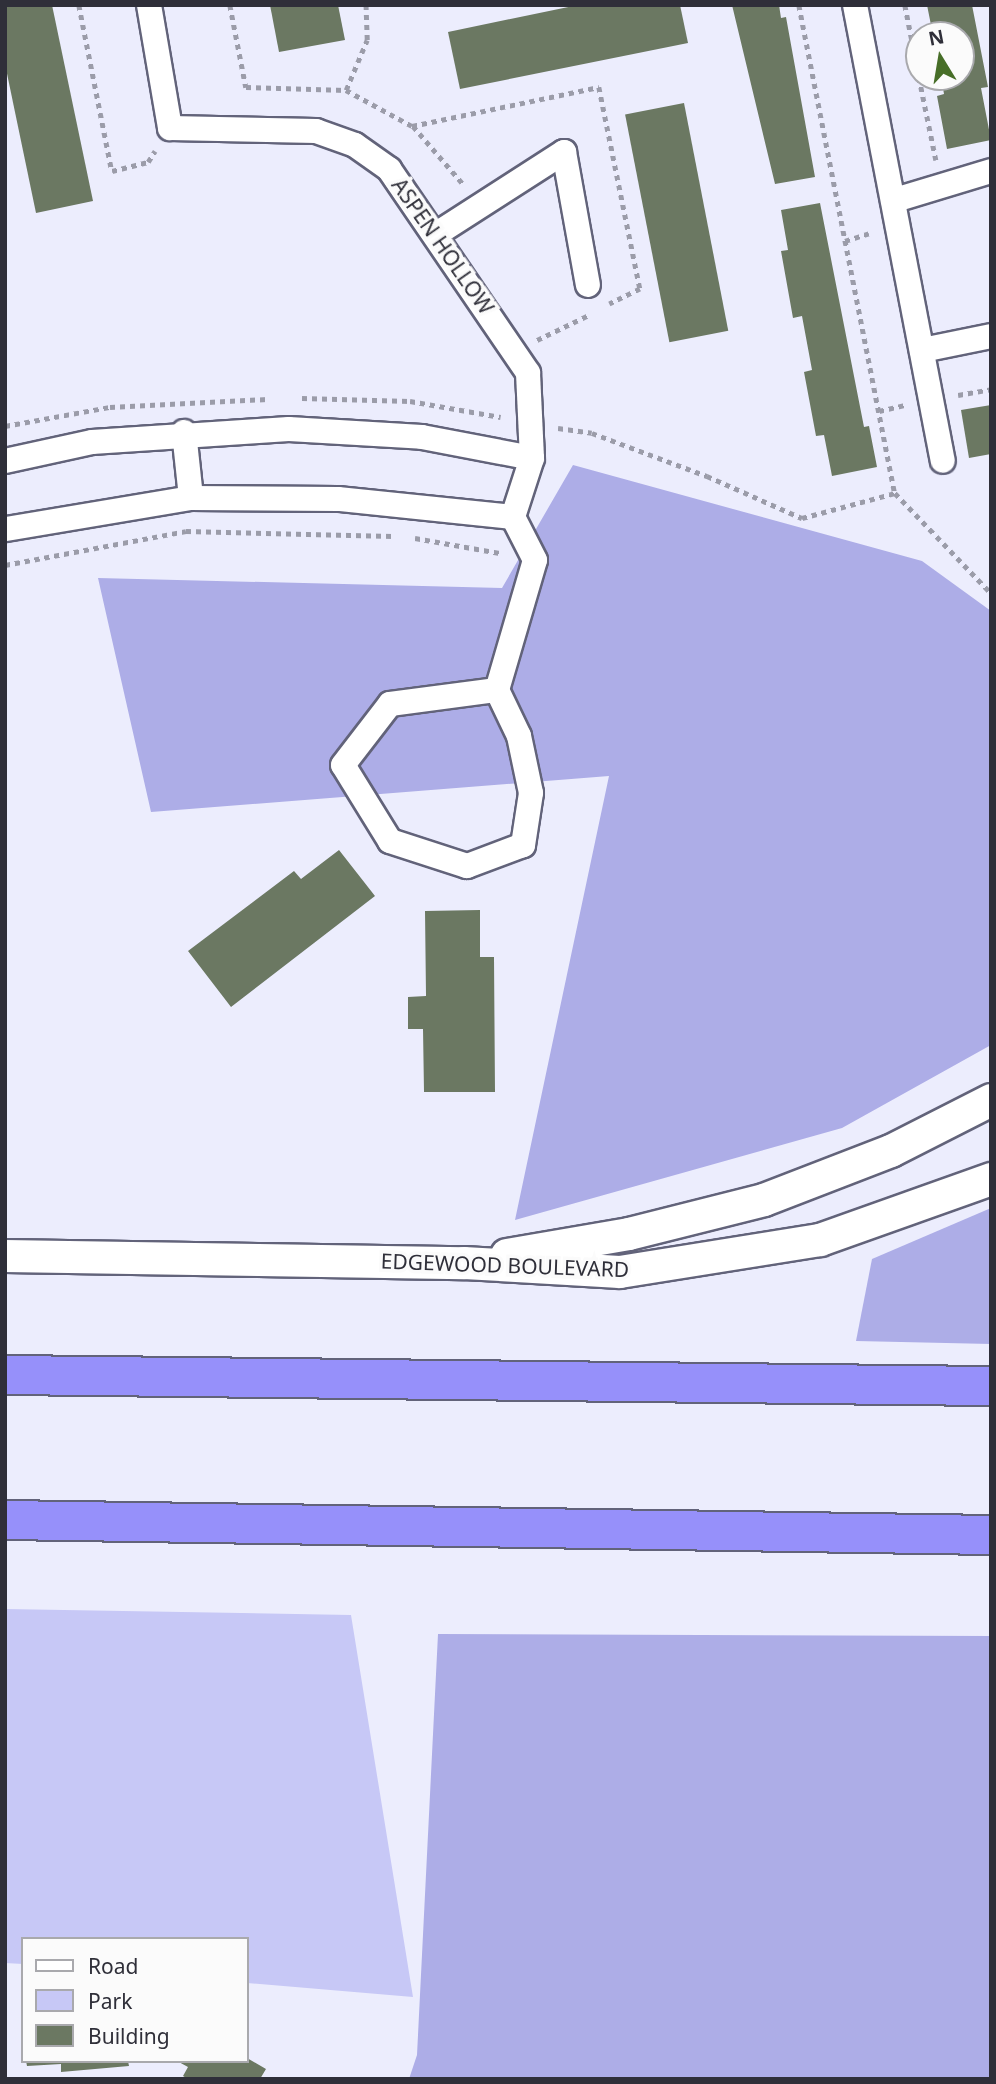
<!DOCTYPE html>
<html>
<head>
<meta charset="utf-8">
<style>
  body { margin:0 }
  #map { position:relative; width:996px; height:2084px; overflow:hidden; background:#ecedfd; font-family:"Noto Sans",sans-serif }
  div>[style] { position:absolute }
  .green>* { inset:0; background:#c7c8f6 }
  .forest>* { inset:0; background:#adade7 }
  .building>* { inset:0; background:#6b7862; transform-origin:0 0 }
  .path>* { height:4.5px; margin-top:-2.25px; transform-origin:0; background:repeating-linear-gradient(90deg,#9b9ca9 0 5px,transparent 0 10px) }
  .roads { filter:drop-shadow(2px 0 #62637a) drop-shadow(-2px 0 #62637a) drop-shadow(0 2px #62637a) drop-shadow(0 -2px #62637a) }
  .minor>* { height:24px; margin:-12px; padding:0 12px; transform-origin:12px; border-radius:12px; background:#fff }
  .tertiary>* { height:32px; margin:-16px; padding:0 16px; transform-origin:16px; border-radius:16px; background:#fff }
  .motorway>* { height:38px; margin:-19px; padding:0 19px; transform-origin:19px; border-radius:19px; background:#9690fa }
  span { translate:-50% -50%; white-space:nowrap; text-align:center; line-height:1.15; -webkit-text-stroke:7px #fbfbfb; paint-order:stroke }
  .street-label { font-size:21px; color:#2f2f39 }
  .frame { position:absolute; inset:0; border:7px solid #2f2f39; pointer-events:none }
  .legend { position:absolute; left:21px; top:1937px; width:228px; height:126px; box-sizing:border-box; background:#fbfbfb; border:2px solid #a9a9ad; margin:0; padding:9px 12px; list-style:none; font-size:21px; color:#2f2f39 }
  .legend li { display:flex; align-items:center; gap:14px; height:35px }
  .legend b { width:35px; border:2px solid #a9a9ad }
  .north { position:absolute; left:905px; top:21px; width:70px; height:70px; box-sizing:border-box; background:#fbfbfb; border:2px solid #a9a9ad; border-radius:50%; rotate:349deg; font-size:19px; font-weight:700; line-height:28px; text-align:center; color:#2f2f39 }
  .north::after { content:''; display:block; margin:auto; width:24px; height:32px; background:#476e28; clip-path:polygon(50% 0,100% 100%,50% 72%,0 100%) }
</style>
</head>
<body>
<div id="map">
  <div class="green">
    <i style="clip-path:polygon(5px 1609px,351px 1615px,413px 1997px,247px 1983px,247px 1939px,23px 1939px,23px 1964px,5px 1963px)"></i>
  </div>
  <div class="forest">
    <i style="clip-path:polygon(573px 465px,922px 561px,991px 611px,991px 1045px,842px 1128px,515px 1220px,609px 776px,151px 812px,98px 578px,502px 588px)"></i>
    <i style="clip-path:polygon(991px 1208px,991px 1344px,856px 1341px,872px 1259px)"></i>
    <i style="clip-path:polygon(438px 1634px,991px 1636px,991px 2079px,409px 2079px,417px 2055px)"></i>
  </div>
  <div class="building">
    <i style="clip-path:polygon(5px 5px,52px 5px,93px 201px,36px 213px,5px 64px)"></i>
    <i style="clip-path:polygon(270px 5px,338px 5px,345px 40px,279px 52px)"></i>
    <i style="clip-path:polygon(578px 5px,680px 5px,688px 43px,460px 89px,448px 32px)"></i>
    <i style="clip-path:polygon(732px 5px,779px 5px,781px 18px,786px 17px,815px 177px,775px 184px)"></i>
    <i style="clip-path:polygon(927px 5px,972px 5px,988px 87px,981px 88px,991px 140px,947px 149px,937px 96px,944px 94px,941px 77px,961px 77px,961px 35px,933px 35px)"></i>
    <i style="left:684px;top:103px;width:232px;height:60px;rotate:79deg"></i>
    <i style="clip-path:polygon(820px 203px,864px 427px,869px 426px,877px 467px,832px 476px,824px 435px,816px 436px,804px 372px,812px 370px,802px 316px,793px 318px,781px 251px,788px 250px,781px 210px)"></i>
    <i style="clip-path:polygon(991px 405px,991px 454px,969px 458px,961px 410px)"></i>
    <i style="clip-path:polygon(339px 850px,375px 896px,231px 1007px,188px 951px,294px 871px,301px 879px)"></i>
    <i style="clip-path:polygon(480px 910px,480px 957px,494px 957px,495px 1092px,424px 1092px,423px 1029px,408px 1029px,408px 997px,426px 996px,425px 911px)"></i>
    <i style="clip-path:polygon(247px 2058px,266px 2069px,260px 2079px,188px 2079px,183px 2076px,188px 2067px,177px 2061px)"></i>
    <i style="clip-path:polygon(26px 2061px,128px 2061px,129px 2066px,61px 2072px,61px 2064px,27px 2066px)"></i>
  </div>
  <div class="path">
    <i style="left:79px;top:5px;width:169px;rotate:78.8deg"></i>
    <i style="left:112px;top:171px;width:37px;rotate:-14deg"></i>
    <i style="left:148px;top:162px;width:13px;rotate:-58deg"></i>
    <i style="left:230px;top:5px;width:84px;rotate:79deg"></i>
    <i style="left:246px;top:87px;width:100px;rotate:1.7deg"></i>
    <i style="left:346px;top:90px;width:75px;rotate:28.6deg"></i>
    <i style="left:412px;top:126px;width:191px;rotate:-11.8deg"></i>
    <i style="left:599px;top:87px;width:206px;rotate:78.5deg"></i>
    <i style="left:640px;top:289px;width:34px;rotate:154deg"></i>
    <i style="left:799px;top:5px;width:497px;rotate:78.9deg"></i>
    <i style="left:905px;top:5px;width:72px;rotate:78.8deg"></i>
    <i style="left:919px;top:77px;width:85px;rotate:78.4deg"></i>
    <i style="left:346px;top:90px;width:54px;rotate:-67.2deg"></i>
    <i style="left:367px;top:40px;width:35px;rotate:-92deg"></i>
    <i style="left:413px;top:126px;width:78px;rotate:49.2deg"></i>
    <i style="left:845px;top:241px;width:25px;rotate:-18deg"></i>
    <i style="left:537px;top:340px;width:58px;rotate:-25.7deg"></i>
    <i style="left:958px;top:395px;width:34px;rotate:-10deg"></i>
    <i style="left:302px;top:398px;width:108px;rotate:1.6deg"></i>
    <i style="left:410px;top:401px;width:92px;rotate:10deg"></i>
    <i style="left:879px;top:411px;width:27px;rotate:-13deg"></i>
    <i style="left:5px;top:426px;width:107px;rotate:-10.3deg"></i>
    <i style="left:110px;top:407px;width:158px;rotate:-2.9deg"></i>
    <i style="left:558px;top:428px;width:34px;rotate:8deg"></i>
    <i style="left:592px;top:433px;width:123px;rotate:20.5deg"></i>
    <i style="left:707px;top:476px;width:104px;rotate:23.9deg"></i>
    <i style="left:802px;top:518px;width:96px;rotate:-15deg"></i>
    <i style="left:895px;top:493px;width:139px;rotate:46.2deg"></i>
    <i style="left:415px;top:538px;width:86px;rotate:10deg"></i>
    <i style="left:5px;top:565px;width:184px;rotate:-10.6deg"></i>
    <i style="left:186px;top:531px;width:207px;rotate:1.4deg"></i>
  </div>
  <div class="roads">
    <div class="minor">
      <i style="left:149px;top:5px;width:125px;rotate:80.3deg"></i>
      <i style="left:170px;top:128px;width:146px;rotate:1.2deg"></i>
      <i style="left:316px;top:131px;width:41px;rotate:19.7deg"></i>
      <i style="left:355px;top:145px;width:42px;rotate:35.2deg"></i>
      <i style="left:389px;top:169px;width:247px;rotate:55.7deg"></i>
      <i style="left:528px;top:373px;width:85px;rotate:87.3deg"></i>
      <i style="left:855px;top:5px;width:464px;rotate:79.1deg"></i>
      <i style="left:895px;top:200px;width:100px;rotate:-16.8deg"></i>
      <i style="left:438px;top:233px;width:150px;rotate:-32.7deg"></i>
      <i style="left:564px;top:152px;width:135px;rotate:79.8deg"></i>
      <i style="left:922px;top:350px;width:70px;rotate:-11.5deg"></i>
      <i style="left:184px;top:432px;width:66px;rotate:83.9deg"></i>
      <i style="left:5px;top:461px;width:89px;rotate:-12.3deg"></i>
      <i style="left:92px;top:442px;width:197px;rotate:-3.8deg"></i>
      <i style="left:289px;top:429px;width:133px;rotate:3.4deg"></i>
      <i style="left:422px;top:437px;width:112px;rotate:10.8deg"></i>
      <i style="left:532px;top:458px;width:62px;rotate:107.9deg"></i>
      <i style="left:513px;top:517px;width:176px;rotate:-174.1deg"></i>
      <i style="left:338px;top:499px;width:147px;rotate:-179.6deg"></i>
      <i style="left:191px;top:498px;width:189px;rotate:170.5deg"></i>
      <i style="left:497px;top:690px;width:51px;rotate:64.4deg"></i>
      <i style="left:519px;top:736px;width:58px;rotate:78.1deg"></i>
      <i style="left:531px;top:793px;width:53px;rotate:98.7deg"></i>
      <i style="left:523px;top:845px;width:60px;rotate:159.4deg"></i>
      <i style="left:467px;top:866px;width:81px;rotate:-162deg"></i>
      <i style="left:390px;top:841px;width:89px;rotate:-121.7deg"></i>
      <i style="left:343px;top:765px;width:77px;rotate:-52.4deg"></i>
      <i style="left:390px;top:704px;width:108px;rotate:-7.5deg"></i>
      <i style="left:497px;top:690px;width:135px;rotate:-73.7deg"></i>
      <i style="left:535px;top:560px;width:48px;rotate:-117.1deg"></i>
    </div>
    <div class="tertiary">
      <i style="left:507px;top:1255px;width:124px;rotate:-9.8deg"></i>
      <i style="left:629px;top:1234px;width:139px;rotate:-14.1deg"></i>
      <i style="left:764px;top:1200px;width:136px;rotate:-21.1deg"></i>
      <i style="left:891px;top:1151px;width:112px;rotate:-27deg"></i>
      <i style="left:5px;top:1256px;width:459px;rotate:0.9deg"></i>
      <i style="left:464px;top:1263px;width:156px;rotate:3.3deg"></i>
      <i style="left:620px;top:1272px;width:203px;rotate:-9.1deg"></i>
      <i style="left:820px;top:1240px;width:182px;rotate:-19.6deg"></i>
    </div>
    <div class="motorway">
      <i style="left:5px;top:1375px;width:986px;rotate:0.64deg"></i>
      <i style="left:5px;top:1520px;width:986px;rotate:0.87deg"></i>
    </div>
  </div>
  <div class="street-label">
    <span style="left:443px;top:246px;rotate:55deg">ASPEN HOLLOW</span>
    <span style="left:505px;top:1265px;rotate:2deg">EDGEWOOD BOULEVARD</span>
  </div>
  <div class="frame"></div>
  <ul class="legend">
  <li><b style="height:9px;background:#fff"></b>Road</li>
  <li><b style="height:19px;background:#c7c8f6"></b>Park</li>
  <li><b style="height:19px;background:#6b7862"></b>Building</li>
  </ul>
  <div class="north">N</div>
</div>
</body>
</html>
